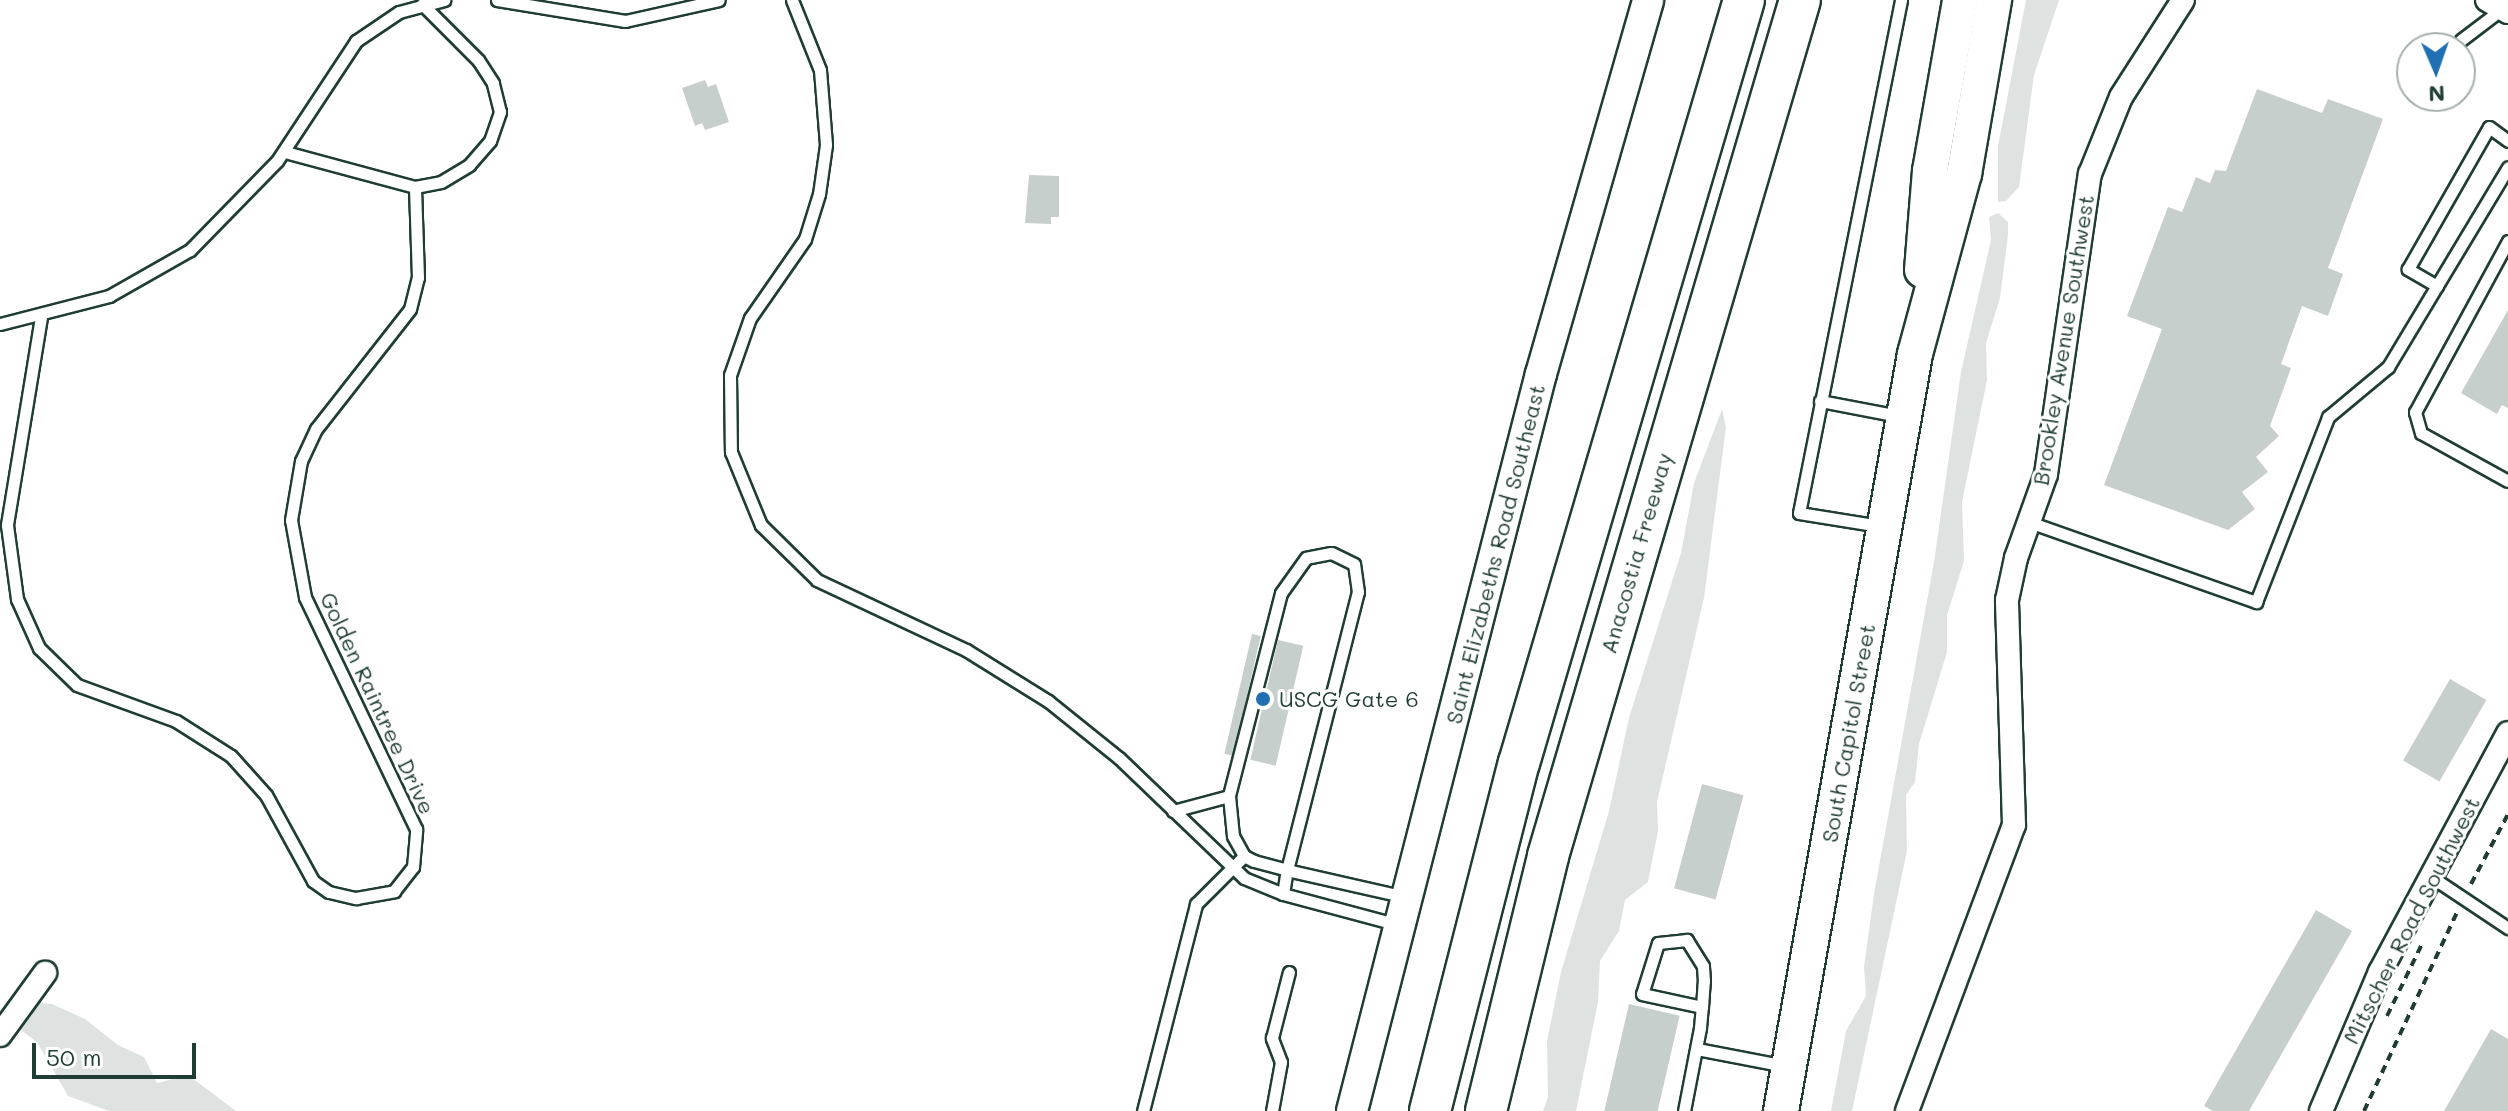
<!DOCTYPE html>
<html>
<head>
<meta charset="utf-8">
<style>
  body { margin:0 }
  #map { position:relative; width:2508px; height:1111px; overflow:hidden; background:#fff; font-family:Mali,sans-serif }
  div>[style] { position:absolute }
  .green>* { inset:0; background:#dee3e2 }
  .building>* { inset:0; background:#c7cfcc; transform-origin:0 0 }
  .path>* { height:4px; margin-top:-2px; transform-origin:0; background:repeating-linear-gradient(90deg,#1f3d34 0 8px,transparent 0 14px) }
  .roads { filter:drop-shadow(2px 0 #1f3d34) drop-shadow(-2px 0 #1f3d34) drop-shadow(0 2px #1f3d34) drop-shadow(0 -2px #1f3d34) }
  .service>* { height:11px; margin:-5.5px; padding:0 5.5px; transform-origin:5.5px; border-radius:5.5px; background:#fff }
  .minor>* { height:22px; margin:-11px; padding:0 11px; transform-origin:11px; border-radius:11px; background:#fff }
  .secondary>* { height:30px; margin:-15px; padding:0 15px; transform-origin:15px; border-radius:15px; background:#fff }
  .primary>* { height:34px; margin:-17px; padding:0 17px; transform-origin:17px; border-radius:17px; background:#fff }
  .motorway>* { height:40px; margin:-20px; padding:0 20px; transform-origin:20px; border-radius:20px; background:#fff }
  .dots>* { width:22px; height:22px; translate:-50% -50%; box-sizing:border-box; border:4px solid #fff; border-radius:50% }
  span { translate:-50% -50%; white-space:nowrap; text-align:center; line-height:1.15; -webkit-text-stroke:6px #fff; paint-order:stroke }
  .street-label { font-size:22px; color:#1f3d34 }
  .poi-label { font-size:22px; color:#1f3d34 }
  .left { translate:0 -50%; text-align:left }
  .north { position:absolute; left:2396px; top:32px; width:80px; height:80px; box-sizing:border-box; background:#fff; border:2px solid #a5b1ae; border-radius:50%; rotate:178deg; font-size:22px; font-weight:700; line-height:32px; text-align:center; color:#1f3d34 }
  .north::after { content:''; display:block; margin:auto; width:28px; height:36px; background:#1f6fb2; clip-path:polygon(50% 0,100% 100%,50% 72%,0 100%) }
  .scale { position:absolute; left:32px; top:1043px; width:164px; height:36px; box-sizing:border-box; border:4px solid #1f3d34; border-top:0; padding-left:10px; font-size:24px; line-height:28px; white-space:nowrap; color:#1f3d34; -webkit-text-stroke:6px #fff; paint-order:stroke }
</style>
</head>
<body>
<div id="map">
  <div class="green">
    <i style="clip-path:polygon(2026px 0,2059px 0,2034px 75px,2019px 187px,2006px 201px,1998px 202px,1998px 146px)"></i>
    <i style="clip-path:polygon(1998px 213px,2008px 222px,2008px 235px,2000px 298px,1986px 343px,1987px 380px,1962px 502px,1964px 561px,1947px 615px,1947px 652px,1919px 744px,1915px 782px,1906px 795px,1907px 851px,1852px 1111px,1831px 1111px,1846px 1031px,1866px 996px,1864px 967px,1874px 894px,1934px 562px,1961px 372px,1991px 240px,1989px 217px)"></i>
    <i style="clip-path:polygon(1722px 409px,1726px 427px,1704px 598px,1657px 802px,1658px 831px,1648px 882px,1625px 900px,1619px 931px,1600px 961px,1598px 1002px,1576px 1111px,1543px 1111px,1548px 1097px,1547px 1041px,1561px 972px,1609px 811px,1629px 718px,1681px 553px,1694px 483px)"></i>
    <i style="clip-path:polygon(28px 1002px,52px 1004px,85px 1019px,118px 1045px,144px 1057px,157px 1083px,188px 1075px,236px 1111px,109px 1111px,68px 1096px,37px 1042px,18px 1028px)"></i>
  </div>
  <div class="building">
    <i style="clip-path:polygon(705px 80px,708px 87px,716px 84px,729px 122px,705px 130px,702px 123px,695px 126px,682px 88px)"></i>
    <i style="clip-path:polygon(2257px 89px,2322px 113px,2328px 99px,2383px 119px,2328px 268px,2343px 274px,2328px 316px,2302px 306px,2281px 364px,2291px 368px,2270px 426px,2279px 436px,2256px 457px,2268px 472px,2242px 492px,2255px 509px,2228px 530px,2104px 485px,2162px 329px,2127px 316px,2168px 207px,2182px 212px,2196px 177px,2210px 183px,2215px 170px,2226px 171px)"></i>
    <i style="clip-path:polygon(1029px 175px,1059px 176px,1059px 217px,1051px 217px,1051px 224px,1025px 223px)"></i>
    <i style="clip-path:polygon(2508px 310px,2508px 408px,2502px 405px,2497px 414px,2461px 393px)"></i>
    <i style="left:1252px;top:634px;width:9px;height:123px;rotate:13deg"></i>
    <i style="left:1278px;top:640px;width:26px;height:123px;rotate:13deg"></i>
    <i style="left:2450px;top:679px;width:42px;height:94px;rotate:30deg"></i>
    <i style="left:1702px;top:784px;width:43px;height:108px;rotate:15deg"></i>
    <i style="clip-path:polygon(2316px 910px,2352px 931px,2249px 1111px,2213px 1111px,2204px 1106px)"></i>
    <i style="left:1629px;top:1004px;width:52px;height:110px;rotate:13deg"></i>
    <i style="clip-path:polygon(2491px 1029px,2508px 1039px,2508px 1111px,2444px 1111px)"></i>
  </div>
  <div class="path">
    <i style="left:2471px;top:884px;width:79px;rotate:-62.1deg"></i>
    <i style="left:2387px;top:1016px;width:80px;rotate:-64.1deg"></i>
    <i style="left:2364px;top:1111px;width:222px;rotate:-64.9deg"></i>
  </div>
  <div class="roads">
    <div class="service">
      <i style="left:497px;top:0;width:130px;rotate:9.3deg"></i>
      <i style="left:625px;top:21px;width:96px;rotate:-12.6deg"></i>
      <i style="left:792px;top:0;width:75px;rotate:68.2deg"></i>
      <i style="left:820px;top:70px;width:75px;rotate:85.4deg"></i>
      <i style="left:826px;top:145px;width:49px;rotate:98.1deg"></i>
      <i style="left:819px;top:194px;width:47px;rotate:107.3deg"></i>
      <i style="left:805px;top:239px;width:96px;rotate:124.8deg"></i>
      <i style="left:750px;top:318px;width:60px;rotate:109.3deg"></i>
      <i style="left:730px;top:375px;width:77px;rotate:89.3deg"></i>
      <i style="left:731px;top:452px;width:79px;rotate:67.7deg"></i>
      <i style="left:761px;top:525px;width:78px;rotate:44.5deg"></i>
      <i style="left:817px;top:580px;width:165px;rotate:25.2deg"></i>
      <i style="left:966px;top:650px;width:97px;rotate:31.9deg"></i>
      <i style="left:1048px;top:701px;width:91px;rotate:38.8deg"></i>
      <i style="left:1119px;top:758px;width:173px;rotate:43.8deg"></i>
      <i style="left:1244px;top:878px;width:42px;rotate:22.3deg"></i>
      <i style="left:1283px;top:894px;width:120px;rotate:15deg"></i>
      <i style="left:2461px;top:40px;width:51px;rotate:-37.1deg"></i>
      <i style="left:415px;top:187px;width:26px;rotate:-11deg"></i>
      <i style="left:441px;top:182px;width:33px;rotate:-31deg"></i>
      <i style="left:469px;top:165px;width:32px;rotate:-49deg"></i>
      <i style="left:490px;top:141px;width:31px;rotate:-71deg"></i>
      <i style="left:500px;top:112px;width:30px;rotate:-104deg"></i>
      <i style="left:493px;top:83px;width:27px;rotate:-123deg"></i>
      <i style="left:478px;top:60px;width:79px;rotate:-135deg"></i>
      <i style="left:2508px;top:241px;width:195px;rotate:118.5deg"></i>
      <i style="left:2415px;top:412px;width:22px;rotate:74deg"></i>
      <i style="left:2421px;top:433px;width:99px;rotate:28.9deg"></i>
      <i style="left:2437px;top:286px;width:34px;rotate:-150deg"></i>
      <i style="left:2408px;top:269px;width:163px;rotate:-60.3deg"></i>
      <i style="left:2489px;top:127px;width:24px;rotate:36deg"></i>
      <i style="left:41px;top:317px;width:211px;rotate:99.3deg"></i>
      <i style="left:7px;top:525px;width:75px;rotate:82.3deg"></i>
      <i style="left:17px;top:599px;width:54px;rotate:65.8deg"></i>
      <i style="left:39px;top:648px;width:53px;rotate:44.2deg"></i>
      <i style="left:77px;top:685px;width:105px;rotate:20deg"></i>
      <i style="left:176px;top:721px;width:65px;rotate:32.5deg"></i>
      <i style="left:231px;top:756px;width:52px;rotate:48.1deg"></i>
      <i style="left:266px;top:795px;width:98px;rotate:61.3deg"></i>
      <i style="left:313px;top:881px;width:19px;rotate:35deg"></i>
      <i style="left:329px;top:892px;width:28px;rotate:13deg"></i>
      <i style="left:356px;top:898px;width:39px;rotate:-10deg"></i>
      <i style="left:394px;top:891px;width:31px;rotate:-52deg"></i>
      <i style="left:413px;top:867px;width:38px;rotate:-85deg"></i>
      <i style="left:416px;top:829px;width:257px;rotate:-115.6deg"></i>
      <i style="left:305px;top:597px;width:78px;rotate:-100.3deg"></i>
      <i style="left:291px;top:520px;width:60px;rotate:-80.4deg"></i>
      <i style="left:301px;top:461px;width:35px;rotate:-65deg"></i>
      <i style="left:316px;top:429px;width:152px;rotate:-51.9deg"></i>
      <i style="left:410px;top:309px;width:32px;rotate:-76deg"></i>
      <i style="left:418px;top:278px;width:91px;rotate:-91.9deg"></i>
      <i style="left:415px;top:187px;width:135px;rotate:-164.9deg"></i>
      <i style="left:0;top:324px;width:113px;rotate:-14.4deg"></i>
      <i style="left:109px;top:296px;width:93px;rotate:-29.6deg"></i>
      <i style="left:190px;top:250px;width:124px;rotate:-45.7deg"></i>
      <i style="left:277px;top:161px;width:144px;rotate:-56.6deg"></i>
      <i style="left:356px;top:41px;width:52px;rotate:-34deg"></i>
      <i style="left:399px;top:12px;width:47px;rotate:-14.9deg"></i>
      <i style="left:1820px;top:401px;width:80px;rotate:10.8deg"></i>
      <i style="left:2029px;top:522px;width:241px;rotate:19.4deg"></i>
      <i style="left:2256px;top:602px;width:199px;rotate:-68.7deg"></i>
      <i style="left:2328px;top:417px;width:78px;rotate:-39.8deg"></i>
      <i style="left:2388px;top:367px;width:233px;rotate:-59deg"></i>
      <i style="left:1880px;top:526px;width:82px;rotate:-170.9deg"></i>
      <i style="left:1799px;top:513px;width:523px;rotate:-78.75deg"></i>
      <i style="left:1173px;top:811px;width:58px;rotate:-15deg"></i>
      <i style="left:2430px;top:876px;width:94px;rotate:33.7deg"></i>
      <i style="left:1283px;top:894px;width:24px;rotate:-81deg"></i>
      <i style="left:1287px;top:870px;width:287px;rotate:-75.7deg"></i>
      <i style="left:1358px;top:592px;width:28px;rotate:-98deg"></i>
      <i style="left:1354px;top:564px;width:25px;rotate:-154deg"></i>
      <i style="left:1331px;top:553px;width:25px;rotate:169deg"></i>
      <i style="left:1306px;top:558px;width:43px;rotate:125.5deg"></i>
      <i style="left:1281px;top:593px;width:210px;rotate:104.4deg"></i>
      <i style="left:1229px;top:796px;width:40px;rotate:84.3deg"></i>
      <i style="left:1233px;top:836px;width:23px;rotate:61deg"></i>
      <i style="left:1244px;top:856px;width:11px;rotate:27deg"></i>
      <i style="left:1254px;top:861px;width:34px;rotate:15deg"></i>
      <i style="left:1287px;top:870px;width:122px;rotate:12.8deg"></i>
      <i style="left:1697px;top:1049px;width:90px;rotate:10.9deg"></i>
      <i style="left:1143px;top:1111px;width:214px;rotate:-75.6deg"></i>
      <i style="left:1196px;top:904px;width:68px;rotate:-45deg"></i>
      <i style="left:1272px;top:1111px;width:50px;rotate:-79.6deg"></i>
      <i style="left:1281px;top:1062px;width:26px;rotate:-111deg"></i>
      <i style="left:1272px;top:1038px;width:68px;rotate:-75.6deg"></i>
      <i style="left:1684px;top:1111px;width:85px;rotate:-79.1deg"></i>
      <i style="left:1700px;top:1028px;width:21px;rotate:-85deg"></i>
      <i style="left:1702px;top:1007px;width:26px;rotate:-86deg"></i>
      <i style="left:1704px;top:981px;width:15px;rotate:-94deg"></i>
      <i style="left:1703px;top:966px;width:31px;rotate:-122deg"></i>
      <i style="left:1687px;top:940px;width:29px;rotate:174deg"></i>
      <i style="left:1658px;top:943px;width:53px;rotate:107.4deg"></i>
      <i style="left:1642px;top:994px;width:61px;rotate:12.2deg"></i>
    </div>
    <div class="minor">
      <i style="left:2487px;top:0;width:24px;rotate:30deg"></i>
      <i style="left:0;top:1035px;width:77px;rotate:-54deg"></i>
      <i style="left:1907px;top:1111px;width:305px;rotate:-69.5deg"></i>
      <i style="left:2014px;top:825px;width:225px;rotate:-91.8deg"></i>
      <i style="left:2007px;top:600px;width:43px;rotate:-77.9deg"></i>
      <i style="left:2016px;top:558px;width:89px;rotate:-70.3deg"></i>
      <i style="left:2046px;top:474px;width:303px;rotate:-81.7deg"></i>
      <i style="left:2090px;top:174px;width:83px;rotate:-68.1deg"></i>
      <i style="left:2121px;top:97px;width:115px;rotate:-57.4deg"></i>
      <i style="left:2321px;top:1111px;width:151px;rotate:-67deg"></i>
      <i style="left:2380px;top:972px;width:271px;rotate:-61.8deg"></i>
    </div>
    <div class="secondary">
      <i style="left:1352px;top:1111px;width:761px;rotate:-75.62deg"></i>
      <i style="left:1541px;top:374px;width:389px;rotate:-74deg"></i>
    </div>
    <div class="primary">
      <i style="left:1922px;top:270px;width:99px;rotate:-85.4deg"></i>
      <i style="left:1930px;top:171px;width:174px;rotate:-80deg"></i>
      <i style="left:1781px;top:1111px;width:769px;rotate:-79.96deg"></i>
      <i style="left:1915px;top:354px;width:187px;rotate:-74.8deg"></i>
      <i style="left:1964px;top:174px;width:177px;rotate:-80.2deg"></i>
    </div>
    <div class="motorway">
      <i style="left:1430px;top:1111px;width:359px;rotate:-75.7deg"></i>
      <i style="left:1519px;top:763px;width:795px;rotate:-73.57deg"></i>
      <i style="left:1486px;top:1111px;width:262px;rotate:-76.3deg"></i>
      <i style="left:1548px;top:856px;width:892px;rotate:-73.6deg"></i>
    </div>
  </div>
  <div class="dots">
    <i style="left:1263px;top:699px;background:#1f6fb2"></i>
  </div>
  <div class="street-label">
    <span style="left:2063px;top:340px;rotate:-81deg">Brookley Avenue Southwest</span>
    <span style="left:1636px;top:553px;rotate:-74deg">Anacostia Freeway</span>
    <span style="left:1495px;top:554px;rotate:-76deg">Saint Elizabeths Road Southeast</span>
    <span style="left:378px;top:703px;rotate:65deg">Golden Raintree Drive</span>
    <span style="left:1848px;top:733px;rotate:-80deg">South Capitol Street</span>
    <span style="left:2411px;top:920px;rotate:-63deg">Mitscher Road Southwest</span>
  </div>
  <div class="poi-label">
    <span class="left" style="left:1279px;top:699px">USCG Gate 6</span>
  </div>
  <div class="north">N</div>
  <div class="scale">50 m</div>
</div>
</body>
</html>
